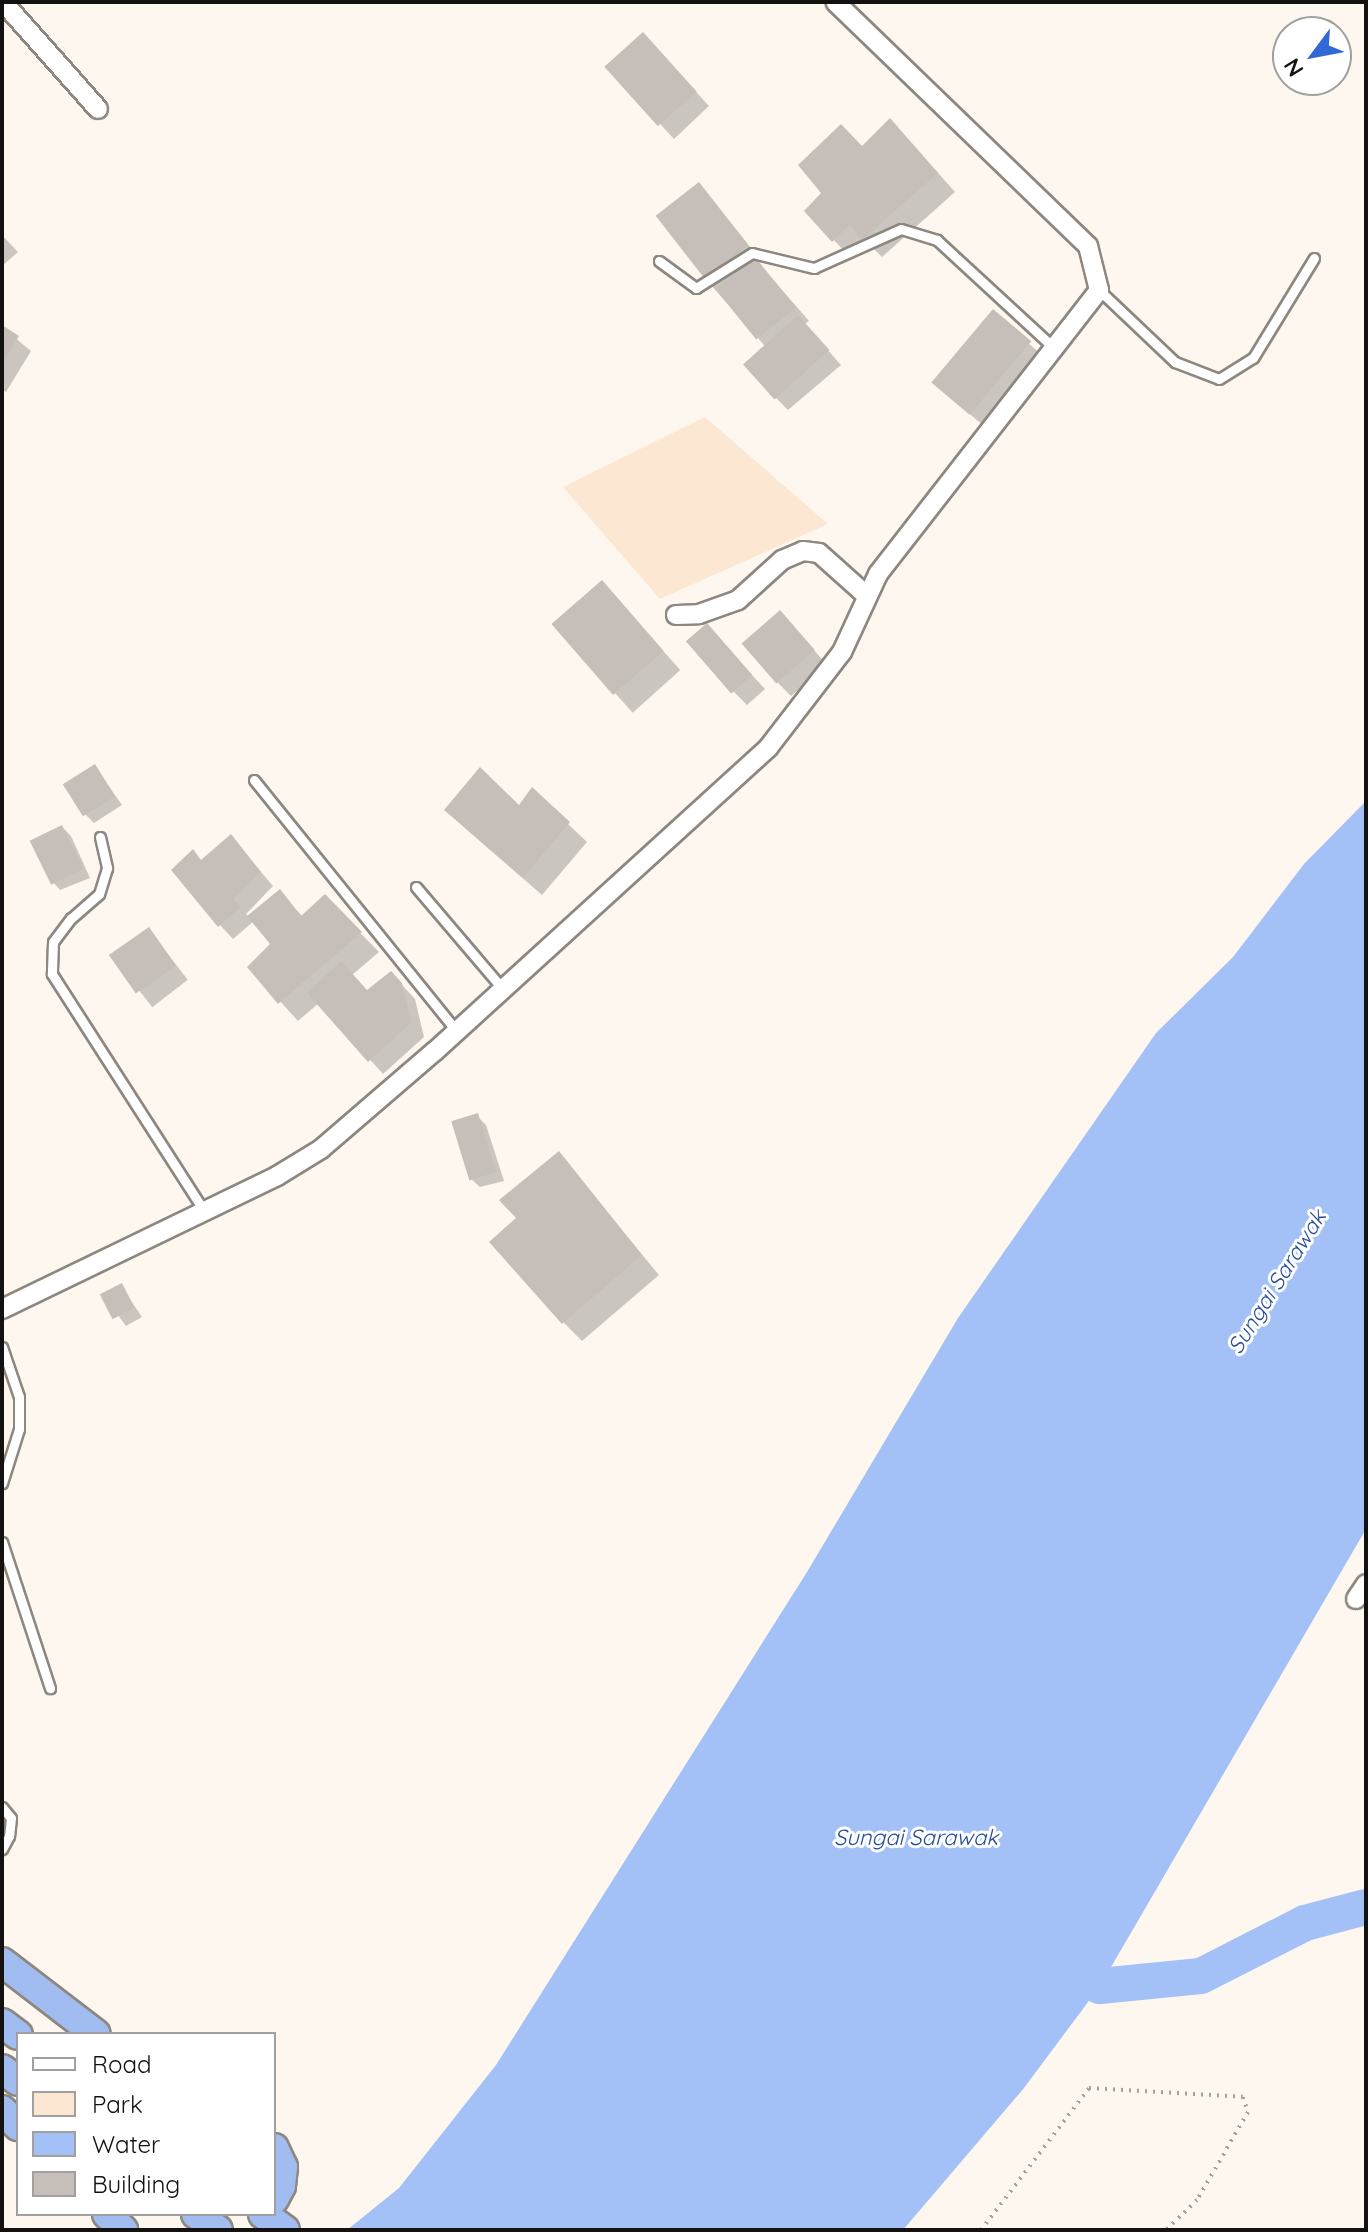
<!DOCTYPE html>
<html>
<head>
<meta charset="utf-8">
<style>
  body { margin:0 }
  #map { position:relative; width:1368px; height:2232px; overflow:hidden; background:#fef7f0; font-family:Quicksand,sans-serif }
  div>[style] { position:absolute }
  .green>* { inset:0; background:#fce7d2 }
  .water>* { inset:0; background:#a4c1f7 }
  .shadow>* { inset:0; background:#0003; transform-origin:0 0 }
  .river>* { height:36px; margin:-18px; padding:0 18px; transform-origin:18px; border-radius:18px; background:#a4c1f7 }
  .building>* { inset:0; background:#c6bfb9; transform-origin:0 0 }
  .path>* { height:4px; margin-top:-2px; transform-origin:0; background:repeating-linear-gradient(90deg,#a5a09b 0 2px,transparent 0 8px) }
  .roads { filter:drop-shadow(2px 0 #8d8780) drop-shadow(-2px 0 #8d8780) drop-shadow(0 2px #8d8780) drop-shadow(0 -2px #8d8780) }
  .service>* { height:9px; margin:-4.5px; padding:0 4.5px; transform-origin:4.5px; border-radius:4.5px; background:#fff }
  .minor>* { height:18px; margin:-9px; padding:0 9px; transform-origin:9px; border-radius:9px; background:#fff }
  .trunk>* { height:28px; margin:-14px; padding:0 14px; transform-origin:14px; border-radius:14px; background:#a0bcf0 }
  span { translate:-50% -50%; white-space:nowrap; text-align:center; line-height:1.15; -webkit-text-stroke:6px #fff; paint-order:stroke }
  .water-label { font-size:22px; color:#274d9b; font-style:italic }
  .frame { position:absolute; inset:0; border:4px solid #141210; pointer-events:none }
  .legend { position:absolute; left:16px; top:2032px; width:260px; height:184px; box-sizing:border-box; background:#fff; border:2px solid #a1a09f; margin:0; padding:10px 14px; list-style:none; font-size:24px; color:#141210 }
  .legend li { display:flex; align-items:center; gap:16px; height:40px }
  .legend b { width:40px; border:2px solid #a1a09f }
  .north { position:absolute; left:1272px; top:16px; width:80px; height:80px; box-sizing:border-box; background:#fff; border:2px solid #a1a09f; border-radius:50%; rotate:238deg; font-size:22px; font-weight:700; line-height:32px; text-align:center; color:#141210 }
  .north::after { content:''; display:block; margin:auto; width:28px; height:36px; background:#3268d6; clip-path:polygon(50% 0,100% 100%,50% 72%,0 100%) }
</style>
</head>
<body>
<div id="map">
  <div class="green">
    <i style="clip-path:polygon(705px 417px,828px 524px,660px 599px,563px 487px)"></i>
  </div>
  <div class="water">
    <i style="clip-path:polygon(1366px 801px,1366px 1529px,1100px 1986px,1024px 2088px,903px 2230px,347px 2230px,399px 2188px,496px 2065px,807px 1572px,958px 1318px,1156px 1033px,1233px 957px,1304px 864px)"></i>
  </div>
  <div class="shadow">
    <i style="clip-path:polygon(657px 49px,709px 106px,674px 139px,661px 125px)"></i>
    <i style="clip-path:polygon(908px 139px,955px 192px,882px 257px,868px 243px,852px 259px,806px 211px,863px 148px)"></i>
    <i style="clip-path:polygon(699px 184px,760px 259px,757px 261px,809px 321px,805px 324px,841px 365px,788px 410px,774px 396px,764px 345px,703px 276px)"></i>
    <i style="clip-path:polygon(2px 235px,18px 252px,2px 266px)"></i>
    <i style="clip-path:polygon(993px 312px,1043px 356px,984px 426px,947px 395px)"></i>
    <i style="clip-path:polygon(2px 327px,31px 351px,6px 392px,2px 389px)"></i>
    <i style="left:602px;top:583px;width:117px;height:64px;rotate:48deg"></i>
    <i style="clip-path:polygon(793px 626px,827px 665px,791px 696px,777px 682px)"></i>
    <i style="clip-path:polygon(720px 640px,765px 689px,747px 705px,733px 691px)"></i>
    <i style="clip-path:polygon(95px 767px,122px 805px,94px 823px,85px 814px)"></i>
    <i style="clip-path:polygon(532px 790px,587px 842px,542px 895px,465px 828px,519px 809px)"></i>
    <i style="clip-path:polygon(62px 827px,71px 836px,90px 878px,60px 890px,52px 881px)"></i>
    <i style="clip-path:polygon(231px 837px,273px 886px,246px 914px,249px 917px,280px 892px,303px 917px,325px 897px,379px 952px,352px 975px,368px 992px,391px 973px,415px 999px,424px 1037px,383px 1074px,319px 1003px,298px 1021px,249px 967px,272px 945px,254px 921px,233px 939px,220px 925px,202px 862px)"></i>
    <i style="left:149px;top:930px;width:63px;height:45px;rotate:52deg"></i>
    <i style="clip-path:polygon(477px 1116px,486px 1125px,504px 1181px,480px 1187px,471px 1179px)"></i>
    <i style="clip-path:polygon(559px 1154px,659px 1275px,582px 1341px,563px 1322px)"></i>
    <i style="clip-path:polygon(121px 1286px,142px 1317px,126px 1326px,103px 1295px)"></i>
  </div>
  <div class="river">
    <i style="left:1057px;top:1968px;width:47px;rotate:22.7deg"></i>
    <i style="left:1100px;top:1986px;width:101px;rotate:-5.7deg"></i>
    <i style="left:1201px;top:1976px;width:117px;rotate:-27deg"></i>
    <i style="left:1305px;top:1923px;width:63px;rotate:-14.7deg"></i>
  </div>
  <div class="building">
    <i style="left:643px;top:32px;width:80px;height:52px;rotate:48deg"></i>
    <i style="clip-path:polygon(890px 118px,938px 173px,862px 240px,850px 225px,832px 242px,804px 211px,821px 193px,798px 165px,841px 124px,862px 146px)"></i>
    <i style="left:699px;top:182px;width:80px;height:55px;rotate:52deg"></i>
    <i style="left:755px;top:257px;width:65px;height:51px;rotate:51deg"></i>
    <i style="left:993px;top:309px;width:50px;height:96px;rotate:40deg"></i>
    <i style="left:798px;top:315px;width:47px;height:74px;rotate:48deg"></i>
    <i style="clip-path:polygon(2px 325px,19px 336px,2px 363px)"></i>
    <i style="left:602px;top:580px;width:94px;height:67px;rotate:49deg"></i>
    <i style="left:780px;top:610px;width:53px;height:51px;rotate:49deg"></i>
    <i style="left:707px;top:623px;width:69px;height:28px;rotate:49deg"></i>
    <i style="left:95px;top:764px;width:38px;height:38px;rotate:58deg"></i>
    <i style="clip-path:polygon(480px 767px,519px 805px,532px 787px,570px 822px,523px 878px,444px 810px)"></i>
    <i style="left:62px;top:825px;width:49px;height:36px;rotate:64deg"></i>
    <i style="clip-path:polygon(231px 834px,261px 872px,233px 899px,241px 907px,218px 927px,171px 870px,193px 849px,201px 860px)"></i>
    <i style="clip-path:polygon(280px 889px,301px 916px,325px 894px,362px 932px,278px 1004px,247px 967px,270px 944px,247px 916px)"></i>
    <i style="left:149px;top:927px;width:47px;height:49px;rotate:55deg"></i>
    <i style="clip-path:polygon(341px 961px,367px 990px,391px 971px,402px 983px,411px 1023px,368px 1062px,307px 993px)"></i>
    <i style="left:478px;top:1113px;width:62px;height:28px;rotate:73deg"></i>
    <i style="clip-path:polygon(559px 1151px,642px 1255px,562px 1324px,489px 1242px,516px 1218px,499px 1200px)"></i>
    <i style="left:122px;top:1283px;width:28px;height:25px;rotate:63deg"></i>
  </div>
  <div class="path">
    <i style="left:981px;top:2230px;width:178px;rotate:-52.7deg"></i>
    <i style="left:1089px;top:2088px;width:154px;rotate:3.3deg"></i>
    <i style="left:1243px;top:2097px;width:16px;rotate:72deg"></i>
    <i style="left:1248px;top:2112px;width:102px;rotate:120.1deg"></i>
    <i style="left:1197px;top:2200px;width:43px;rotate:135.9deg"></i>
  </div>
  <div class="roads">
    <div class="service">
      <i style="left:659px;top:261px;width:46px;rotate:36.1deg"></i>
      <i style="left:696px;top:288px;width:66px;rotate:-32deg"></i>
      <i style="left:752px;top:253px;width:64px;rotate:13.6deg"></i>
      <i style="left:814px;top:268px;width:95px;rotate:-24.1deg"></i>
      <i style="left:901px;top:229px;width:38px;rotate:17deg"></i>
      <i style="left:937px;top:240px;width:159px;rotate:42.7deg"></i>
      <i style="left:1099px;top:290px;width:105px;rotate:43.5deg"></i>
      <i style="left:1175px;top:362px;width:47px;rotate:21.1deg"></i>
      <i style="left:1219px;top:379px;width:40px;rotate:-32deg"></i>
      <i style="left:1253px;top:358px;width:117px;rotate:-58.6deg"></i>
      <i style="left:254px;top:780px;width:321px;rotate:51.1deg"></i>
      <i style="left:100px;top:837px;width:32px;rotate:77deg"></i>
      <i style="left:107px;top:868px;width:27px;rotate:107deg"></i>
      <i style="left:99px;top:894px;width:37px;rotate:139deg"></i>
      <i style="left:71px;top:918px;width:30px;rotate:127deg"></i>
      <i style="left:53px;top:942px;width:32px;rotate:92deg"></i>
      <i style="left:52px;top:974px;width:282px;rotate:57.3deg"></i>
      <i style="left:416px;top:887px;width:131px;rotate:49.6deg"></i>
      <i style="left:2px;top:1347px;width:53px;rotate:71.2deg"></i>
      <i style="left:19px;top:1397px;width:32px;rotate:90deg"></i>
      <i style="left:19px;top:1429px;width:57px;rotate:107.5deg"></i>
      <i style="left:2px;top:1542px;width:154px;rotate:71.8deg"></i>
      <i style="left:2px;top:1807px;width:14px;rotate:51deg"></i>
      <i style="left:11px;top:1818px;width:18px;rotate:96deg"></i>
      <i style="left:9px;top:1836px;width:15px;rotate:118deg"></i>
    </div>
    <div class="minor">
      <i style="left:3px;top:2px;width:143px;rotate:48.4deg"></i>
      <i style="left:676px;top:615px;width:23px;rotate:-2deg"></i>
      <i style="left:699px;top:614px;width:41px;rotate:-19.7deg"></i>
      <i style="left:738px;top:600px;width:59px;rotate:-42.3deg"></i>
      <i style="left:782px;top:560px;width:23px;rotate:-23deg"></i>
      <i style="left:803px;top:551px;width:16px;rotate:7deg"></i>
      <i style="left:819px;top:553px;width:63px;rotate:41.8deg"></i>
      <i style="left:2px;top:1309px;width:305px;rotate:-25.8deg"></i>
      <i style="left:277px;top:1176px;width:52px;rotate:-31.5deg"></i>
      <i style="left:321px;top:1149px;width:150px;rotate:-40.7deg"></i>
      <i style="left:435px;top:1051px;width:450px;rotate:-42.3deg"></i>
      <i style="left:768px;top:748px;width:121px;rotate:-52.4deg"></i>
      <i style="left:842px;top:652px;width:86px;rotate:-65.2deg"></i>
      <i style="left:878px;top:574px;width:360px;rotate:-52.1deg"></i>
      <i style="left:1099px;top:290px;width:45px;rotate:-104deg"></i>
      <i style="left:1088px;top:246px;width:351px;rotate:-136deg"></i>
      <i style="left:1356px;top:1599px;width:18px;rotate:-56deg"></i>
    </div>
    <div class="trunk">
      <i style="left:2px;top:1962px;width:118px;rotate:37.5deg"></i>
      <i style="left:2px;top:2023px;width:20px;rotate:37deg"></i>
      <i style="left:2px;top:2069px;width:20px;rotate:37deg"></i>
      <i style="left:2px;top:2110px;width:23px;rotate:45deg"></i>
      <i style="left:274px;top:2148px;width:21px;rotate:65deg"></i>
      <i style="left:283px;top:2167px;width:19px;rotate:96deg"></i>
      <i style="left:281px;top:2186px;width:15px;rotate:118deg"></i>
      <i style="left:107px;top:2214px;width:23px;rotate:45deg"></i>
      <i style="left:196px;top:2214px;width:27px;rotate:36deg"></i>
      <i style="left:263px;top:2214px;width:27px;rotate:36deg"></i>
    </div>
  </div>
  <div class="water-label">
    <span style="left:1277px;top:1282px;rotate:-58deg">Sungai Sarawak</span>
    <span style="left:916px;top:1838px">Sungai Sarawak</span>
  </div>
  <div class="frame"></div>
  <ul class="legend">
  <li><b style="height:10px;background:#fff"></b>Road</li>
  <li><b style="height:22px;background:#fce7d2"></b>Park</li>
  <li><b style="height:22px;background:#a4c1f7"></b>Water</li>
  <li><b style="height:22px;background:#c6bfb9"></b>Building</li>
  </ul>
  <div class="north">N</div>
</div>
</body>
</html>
